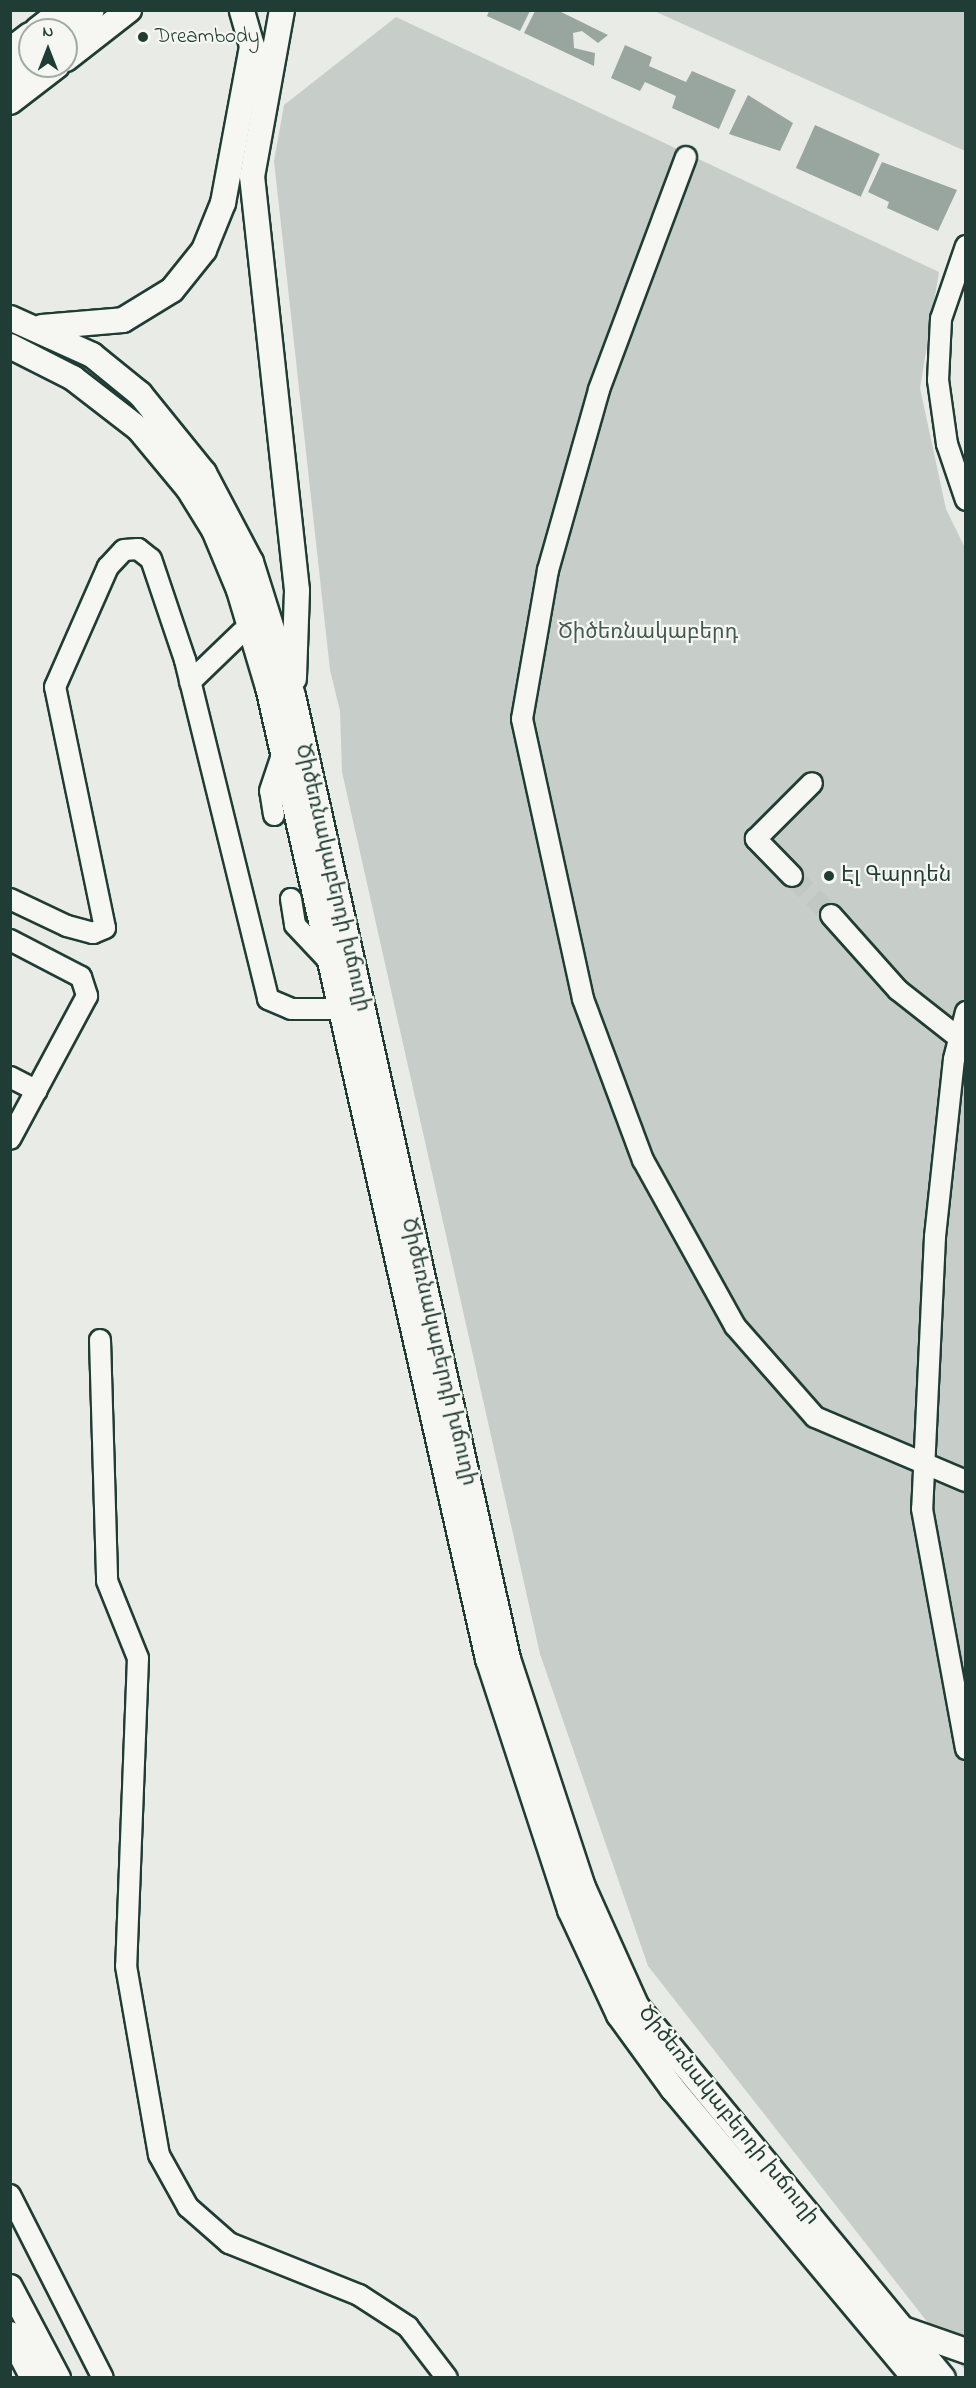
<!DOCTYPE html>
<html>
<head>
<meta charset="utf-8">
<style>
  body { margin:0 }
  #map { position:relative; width:976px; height:2388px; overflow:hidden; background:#e9ebe7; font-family:"Indie Flower","Noto Sans Armenian",sans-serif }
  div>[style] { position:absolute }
  .green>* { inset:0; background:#c7cec9 }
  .water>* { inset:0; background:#99a6a0; transform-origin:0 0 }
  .minor-tunnel>* { height:20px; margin-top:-10px; transform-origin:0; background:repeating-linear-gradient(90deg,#c1c8c3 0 20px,transparent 0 30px) }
  .roads { filter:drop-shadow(2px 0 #1f3d34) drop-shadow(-2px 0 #1f3d34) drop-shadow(0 2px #1f3d34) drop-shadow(0 -2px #1f3d34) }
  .minor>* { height:20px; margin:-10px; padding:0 10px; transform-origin:10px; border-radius:10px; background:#f6f6f2 }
  .major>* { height:24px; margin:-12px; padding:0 12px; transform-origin:12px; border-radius:12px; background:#f6f6f2 }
  .dots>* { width:16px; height:16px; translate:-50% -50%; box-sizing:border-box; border:3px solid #f6f6f2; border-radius:50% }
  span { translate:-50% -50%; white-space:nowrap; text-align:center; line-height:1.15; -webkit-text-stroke:4.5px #f6f6f2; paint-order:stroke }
  .poi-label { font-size:21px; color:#1f3d34 }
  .left { translate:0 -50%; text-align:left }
  .park-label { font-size:21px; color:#415a52 }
  .street-label { font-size:21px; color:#1f3d34 }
  .frame { position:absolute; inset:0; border:12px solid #1f3d34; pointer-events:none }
  .north { position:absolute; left:18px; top:18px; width:60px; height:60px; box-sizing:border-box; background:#f6f6f2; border:2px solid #a0aca6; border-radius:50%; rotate:0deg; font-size:16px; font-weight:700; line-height:24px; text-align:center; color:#1f3d34 }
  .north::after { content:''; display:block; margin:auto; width:21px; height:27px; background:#1f3d34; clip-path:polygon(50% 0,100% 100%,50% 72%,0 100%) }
</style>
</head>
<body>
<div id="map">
  <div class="green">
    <i style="clip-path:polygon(654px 11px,965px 11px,965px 151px)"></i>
    <i style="clip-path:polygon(396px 17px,939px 272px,920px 388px,946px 509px,966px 550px,965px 2370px,648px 1966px,540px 1654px,342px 772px,340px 711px,330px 670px,274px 161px,284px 105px)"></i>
  </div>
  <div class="water">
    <i style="clip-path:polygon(557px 10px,608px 35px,598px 43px,582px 31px,573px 33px,574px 48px,595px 53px,594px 66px,524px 33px,535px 11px)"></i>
    <i style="clip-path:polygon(489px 11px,489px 10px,530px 11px,520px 31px,487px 16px)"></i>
    <i style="clip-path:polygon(625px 45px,652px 57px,649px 66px,686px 82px,692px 71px,736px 90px,719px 129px,672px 108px,676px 96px,645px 82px,640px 91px,611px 78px)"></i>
    <i style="clip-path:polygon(748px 95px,793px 123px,780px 151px,729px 134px)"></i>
    <i style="left:815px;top:125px;width:71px;height:47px;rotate:24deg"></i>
    <i style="clip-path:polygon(882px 162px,957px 190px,938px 231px,887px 208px,889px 202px,868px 192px)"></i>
  </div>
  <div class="minor-tunnel">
    <i style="left:792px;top:876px;width:55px;rotate:45deg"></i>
  </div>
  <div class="roads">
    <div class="minor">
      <i style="left:686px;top:157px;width:249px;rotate:110.5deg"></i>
      <i style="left:599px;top:390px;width:187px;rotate:105.8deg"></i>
      <i style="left:548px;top:570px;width:151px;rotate:99.9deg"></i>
      <i style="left:522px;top:719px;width:287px;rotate:77.7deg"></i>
      <i style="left:583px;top:999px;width:172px;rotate:69.6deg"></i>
      <i style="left:643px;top:1160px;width:190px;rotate:61deg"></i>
      <i style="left:735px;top:1326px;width:121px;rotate:48.7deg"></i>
      <i style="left:815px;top:1417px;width:164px;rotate:23deg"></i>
      <i style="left:966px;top:246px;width:77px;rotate:108.9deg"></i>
      <i style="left:941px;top:319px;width:61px;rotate:92.8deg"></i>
      <i style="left:938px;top:380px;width:65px;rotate:82deg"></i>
      <i style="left:947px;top:444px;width:59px;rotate:71.3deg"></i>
      <i style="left:190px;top:682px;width:72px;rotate:-43.9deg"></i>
      <i style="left:274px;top:815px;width:24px;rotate:-99deg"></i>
      <i style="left:270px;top:791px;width:41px;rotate:-71.6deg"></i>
      <i style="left:792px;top:876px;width:52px;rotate:-134.2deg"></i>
      <i style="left:756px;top:839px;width:79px;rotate:-45deg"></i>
      <i style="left:10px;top:899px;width:63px;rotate:25.3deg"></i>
      <i style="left:67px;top:926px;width:27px;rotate:15deg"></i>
      <i style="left:93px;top:933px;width:13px;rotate:-23deg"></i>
      <i style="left:105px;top:928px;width:246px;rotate:-101.7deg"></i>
      <i style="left:55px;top:687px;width:131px;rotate:-66.2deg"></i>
      <i style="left:108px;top:567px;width:23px;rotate:-47deg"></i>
      <i style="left:124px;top:550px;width:14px;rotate:-4deg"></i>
      <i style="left:138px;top:549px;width:16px;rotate:38deg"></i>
      <i style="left:151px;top:559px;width:107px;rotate:71.4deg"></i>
      <i style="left:185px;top:660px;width:349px;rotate:76.2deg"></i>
      <i style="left:268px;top:999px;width:25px;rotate:23deg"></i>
      <i style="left:291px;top:1009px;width:50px"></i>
      <i style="left:291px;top:899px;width:26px;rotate:81deg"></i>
      <i style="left:295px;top:925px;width:51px;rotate:46.6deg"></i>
      <i style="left:831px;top:915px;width:101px;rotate:48.2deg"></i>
      <i style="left:898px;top:990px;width:78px;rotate:38.2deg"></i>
      <i style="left:10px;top:940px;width:80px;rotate:27.5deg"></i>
      <i style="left:81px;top:977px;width:20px;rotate:72deg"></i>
      <i style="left:87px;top:996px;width:162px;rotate:118.3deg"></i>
      <i style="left:966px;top:1012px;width:49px;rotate:104.3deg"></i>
      <i style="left:954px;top:1059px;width:179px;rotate:96.1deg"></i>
      <i style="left:935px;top:1237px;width:272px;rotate:92.7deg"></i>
      <i style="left:922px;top:1509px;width:244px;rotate:79.6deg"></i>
      <i style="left:10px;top:1077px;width:30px;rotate:27deg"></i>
      <i style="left:100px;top:1340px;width:241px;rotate:88.3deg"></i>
      <i style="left:107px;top:1581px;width:83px;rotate:68.1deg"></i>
      <i style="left:138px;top:1658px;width:308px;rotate:92.2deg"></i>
      <i style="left:126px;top:1966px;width:192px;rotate:80.1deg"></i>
      <i style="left:159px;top:2155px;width:60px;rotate:60.9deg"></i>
      <i style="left:188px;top:2207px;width:55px;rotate:41.3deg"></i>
      <i style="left:229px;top:2243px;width:140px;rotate:21.8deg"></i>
      <i style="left:359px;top:2295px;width:59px;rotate:33.1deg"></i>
      <i style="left:408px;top:2327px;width:64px;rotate:52.6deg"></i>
      <i style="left:10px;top:2195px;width:205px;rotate:63.1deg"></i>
    </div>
    <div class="major">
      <i style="left:282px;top:10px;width:169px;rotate:100.2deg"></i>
      <i style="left:252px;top:176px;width:417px;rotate:83.8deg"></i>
      <i style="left:297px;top:591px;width:88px;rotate:92deg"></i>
      <i style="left:37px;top:30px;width:33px;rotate:-38deg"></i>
      <i style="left:66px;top:31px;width:33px;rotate:-39deg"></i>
      <i style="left:10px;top:50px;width:25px;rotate:-37deg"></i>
      <i style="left:66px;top:59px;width:80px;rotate:-37.9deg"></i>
      <i style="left:10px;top:74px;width:25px;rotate:-37deg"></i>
      <i style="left:10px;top:102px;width:59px;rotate:-37.5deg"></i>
      <i style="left:10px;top:318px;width:90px;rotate:24.3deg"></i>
      <i style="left:92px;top:355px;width:62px;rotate:39.1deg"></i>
      <i style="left:140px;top:394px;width:102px;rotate:51deg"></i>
      <i style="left:204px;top:473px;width:101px;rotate:62.2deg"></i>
      <i style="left:251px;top:562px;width:140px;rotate:72.6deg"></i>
      <i style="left:293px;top:696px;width:987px;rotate:77.41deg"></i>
      <i style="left:508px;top:1659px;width:240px;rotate:71.8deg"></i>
      <i style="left:583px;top:1887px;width:132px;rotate:65.8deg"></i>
      <i style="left:637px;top:2007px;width:481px;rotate:50.5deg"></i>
      <i style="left:42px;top:327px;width:81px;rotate:-4.9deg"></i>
      <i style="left:123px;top:320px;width:57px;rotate:-31.5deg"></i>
      <i style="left:172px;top:290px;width:51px;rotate:-51.3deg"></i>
      <i style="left:204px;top:250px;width:51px;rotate:-68deg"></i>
      <i style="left:223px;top:203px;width:160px;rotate:-79.5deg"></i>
      <i style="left:252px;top:46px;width:37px;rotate:-106deg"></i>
      <i style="left:10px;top:346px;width:71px;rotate:26.9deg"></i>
      <i style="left:73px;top:378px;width:83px;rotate:37.7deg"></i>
      <i style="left:139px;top:429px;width:77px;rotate:50.3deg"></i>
      <i style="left:188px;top:488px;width:49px;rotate:58.2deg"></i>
      <i style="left:214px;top:530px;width:65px;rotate:67.4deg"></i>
      <i style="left:239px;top:590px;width:101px;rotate:73.4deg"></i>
      <i style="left:268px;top:687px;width:997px;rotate:77.25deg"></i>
      <i style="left:488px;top:1659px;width:264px;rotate:71.9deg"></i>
      <i style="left:570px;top:1910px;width:116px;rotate:65deg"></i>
      <i style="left:619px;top:2015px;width:92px;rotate:53.9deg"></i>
      <i style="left:673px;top:2089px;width:377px;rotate:50.1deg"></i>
      <i style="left:10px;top:2287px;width:103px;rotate:62.2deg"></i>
      <i style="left:906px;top:2330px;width:64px;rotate:19.3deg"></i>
      <i style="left:10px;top:2334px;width:50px;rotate:62.4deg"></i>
    </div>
  </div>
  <div class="dots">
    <i style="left:143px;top:37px;background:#1f3d34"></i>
    <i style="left:829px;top:876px;background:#1f3d34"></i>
  </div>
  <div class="poi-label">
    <span class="left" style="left:155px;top:37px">Dreambody</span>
    <span class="left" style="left:841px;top:876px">Էլ Գարդեն</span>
  </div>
  <div class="park-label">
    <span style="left:648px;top:633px">Ծիծեռնակաբերդ</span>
  </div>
  <div class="street-label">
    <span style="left:332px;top:878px;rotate:77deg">Ծիծեռնակաբերդի խճուղի</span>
    <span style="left:438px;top:1352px;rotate:77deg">Ծիծեռնակաբերդի խճուղի</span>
    <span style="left:728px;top:2116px;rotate:51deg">Ծիծեռնակաբերդի խճուղի</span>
  </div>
  <div class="frame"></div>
  <div class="north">N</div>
</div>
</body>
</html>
